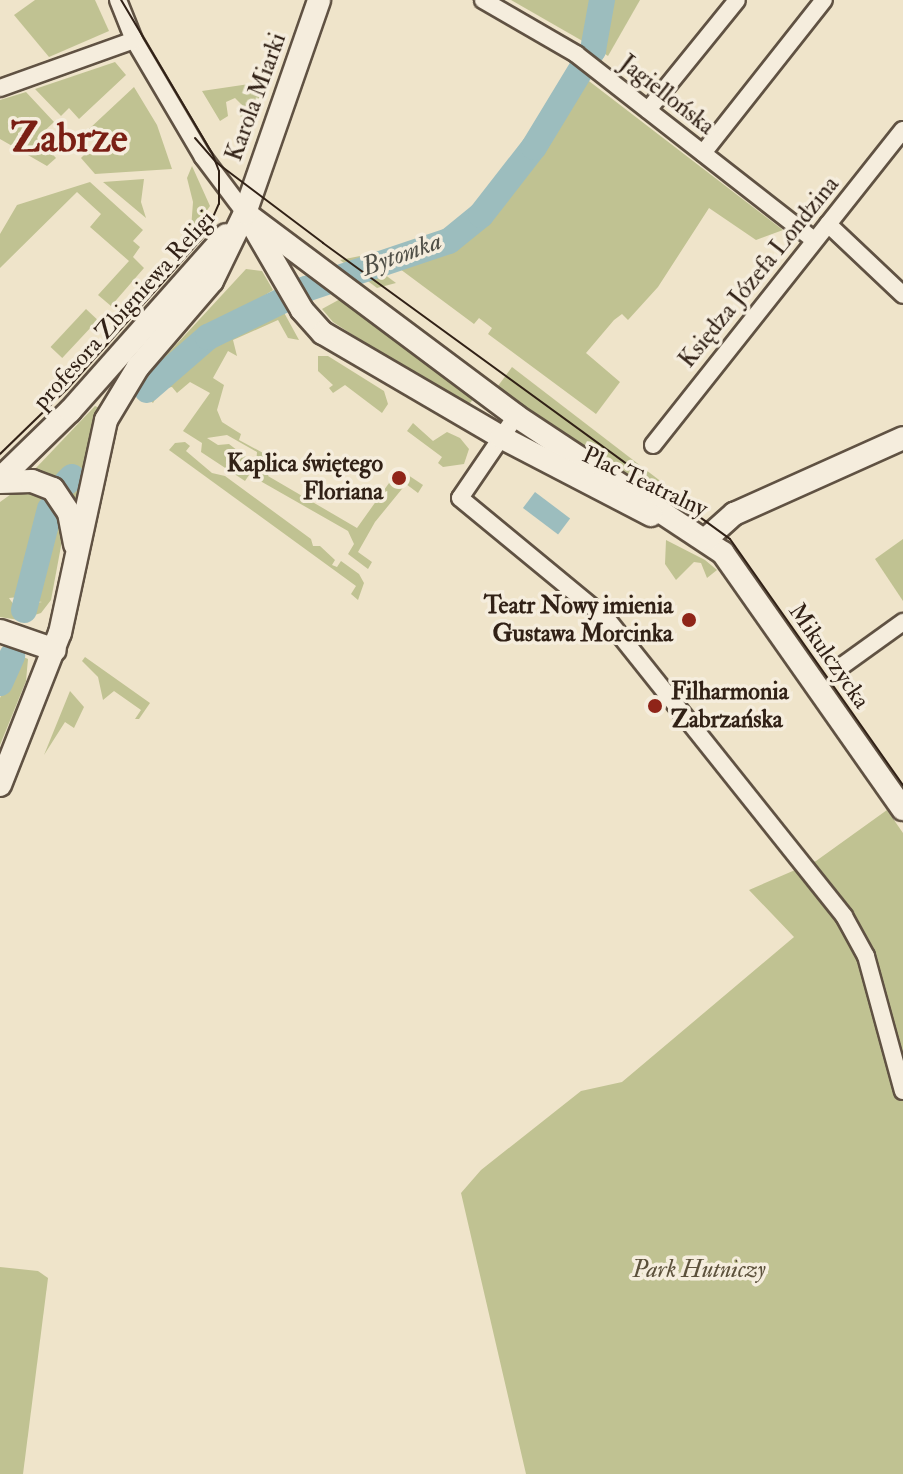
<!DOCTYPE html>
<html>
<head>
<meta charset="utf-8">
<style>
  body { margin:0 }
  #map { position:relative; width:903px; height:1474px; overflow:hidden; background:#efe4ca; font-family:"IM FELL Double Pica",serif }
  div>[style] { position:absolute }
  .green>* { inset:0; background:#c0c292; transform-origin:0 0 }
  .water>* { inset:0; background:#9cbdbe; transform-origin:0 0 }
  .river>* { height:26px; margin:-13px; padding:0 13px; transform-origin:13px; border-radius:13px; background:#9cbdbe }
  .roads { filter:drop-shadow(2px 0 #605243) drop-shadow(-2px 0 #605243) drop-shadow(0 2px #605243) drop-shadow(0 -2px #605243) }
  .street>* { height:16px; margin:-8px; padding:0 8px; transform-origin:8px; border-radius:8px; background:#f5eddd }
  .secondary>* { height:22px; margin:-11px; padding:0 11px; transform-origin:11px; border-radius:11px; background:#f5eddd }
  .tram>* { height:2px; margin:-1px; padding:0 1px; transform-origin:1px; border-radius:1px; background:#312116 }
  .dots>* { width:22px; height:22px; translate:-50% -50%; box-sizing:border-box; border:4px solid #f5eddd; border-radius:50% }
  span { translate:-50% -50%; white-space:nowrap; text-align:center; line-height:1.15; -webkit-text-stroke:7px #f5eddd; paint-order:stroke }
  .street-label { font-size:24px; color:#312116 }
  .poi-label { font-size:24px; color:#312116; font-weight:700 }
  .right { translate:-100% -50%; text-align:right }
  .left { translate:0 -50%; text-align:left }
  .park-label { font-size:24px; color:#5c513b; font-style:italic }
  .water-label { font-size:26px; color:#515048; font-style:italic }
  .town-label { font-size:40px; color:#7a1f14; font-weight:700 }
</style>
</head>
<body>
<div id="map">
  <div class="green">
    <i style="clip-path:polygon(35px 0,95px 0,109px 31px,49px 57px,14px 15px)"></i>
    <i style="clip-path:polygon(511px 0,593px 0,589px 40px,586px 43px)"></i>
    <i style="clip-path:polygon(611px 0,640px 0,608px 56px,602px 52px)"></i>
    <i style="clip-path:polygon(115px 62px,126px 75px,79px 119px,69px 108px,61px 116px,35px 89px)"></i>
    <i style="clip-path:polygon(585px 78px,783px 230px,756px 240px,709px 208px,658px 287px,628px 320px,622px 314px,614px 320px,586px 353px,620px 382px,596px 414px,488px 334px,492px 328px,479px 318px,474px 324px,400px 269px,450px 246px,487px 215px)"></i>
    <i style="clip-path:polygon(256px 83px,264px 86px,250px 121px,240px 116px,242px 105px,235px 98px,226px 102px,228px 116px,220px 121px,202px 91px)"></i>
    <i style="clip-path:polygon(134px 87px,157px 125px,172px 169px,95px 174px,81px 158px,99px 140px,89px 129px)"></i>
    <i style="clip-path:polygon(26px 92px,54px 122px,37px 138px,56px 158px,47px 166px,0 139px,0 100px)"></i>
    <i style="clip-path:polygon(192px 166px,210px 206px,184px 244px,181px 241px,191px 229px,193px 202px,187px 178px)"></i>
    <i style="clip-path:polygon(144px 179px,141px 202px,146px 218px,103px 182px)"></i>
    <i style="clip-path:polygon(90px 182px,143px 230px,133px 241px,140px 247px,133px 257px,144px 268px,111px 306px,98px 295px,129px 261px,90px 227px,101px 214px,77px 192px,0 268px,0 234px,17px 205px)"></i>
    <i style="clip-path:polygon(360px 256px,396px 283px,377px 288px,340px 260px)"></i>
    <i style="clip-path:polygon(246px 269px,262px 271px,273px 290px,206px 333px,144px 385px,152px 392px,229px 333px,281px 307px,299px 340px,288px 338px,278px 320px,233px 340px,237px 356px,228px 351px,213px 378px,224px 385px,217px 410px,222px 422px,241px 434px,239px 440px,276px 460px,268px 476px,357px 528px,399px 469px,423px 485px,418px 493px,406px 484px,375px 522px,358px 552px,372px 562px,368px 569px,348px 554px,354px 544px,348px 531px,255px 478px,257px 452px,227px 435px,207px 438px,218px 445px,229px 444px,246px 457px,244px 462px,253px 469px,245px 481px,201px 452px,202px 443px,183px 431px,210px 393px,190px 382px,177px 393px,172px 387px,161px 389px,153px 403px,136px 388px)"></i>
    <i style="clip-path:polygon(342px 298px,475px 397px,466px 408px,333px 322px,322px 309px)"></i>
    <i style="left:86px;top:309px;width:16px;height:52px;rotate:43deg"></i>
    <i style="clip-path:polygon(318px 356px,328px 356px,384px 391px,388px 404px,382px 413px,345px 385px,333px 393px,329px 388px,333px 385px,318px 371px)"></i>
    <i style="clip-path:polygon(512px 367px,702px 513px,682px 510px,553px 432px,495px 390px)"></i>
    <i style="clip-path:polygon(95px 406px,102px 409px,75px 504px,35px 469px)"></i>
    <i style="clip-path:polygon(413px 423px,433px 441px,447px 432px,460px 438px,469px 449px,464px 464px,443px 467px,438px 463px,442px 457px,407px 431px)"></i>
    <i style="clip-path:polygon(185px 442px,190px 446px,186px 451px,212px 473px,225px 476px,311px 539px,313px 546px,320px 546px,335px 560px,332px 565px,337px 567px,341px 561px,359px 574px,364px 583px,358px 600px,351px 594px,356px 586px,169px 450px,175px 443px)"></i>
    <i style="clip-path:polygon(evenodd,21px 487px,54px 499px,64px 530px,51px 600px,41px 613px,19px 620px,0 617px,0 502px,21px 487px,45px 506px,55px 512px,35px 601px,42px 602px,36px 603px,32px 613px,16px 608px,9px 598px,19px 597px,45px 506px)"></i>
    <i style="clip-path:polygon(903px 539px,903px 601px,875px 559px)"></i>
    <i style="clip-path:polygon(666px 540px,705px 560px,717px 570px,707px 578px,701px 563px,694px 562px,676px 580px,665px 564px)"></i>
    <i style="clip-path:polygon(19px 655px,28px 659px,26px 681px,0 745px,0 698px)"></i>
    <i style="clip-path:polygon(85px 657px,150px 703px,139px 719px,135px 719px,141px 710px,114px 691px,103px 700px,98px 677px,82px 661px)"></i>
    <i style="clip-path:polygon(70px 691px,84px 707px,74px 728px,65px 722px,44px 755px)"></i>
    <i style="clip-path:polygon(887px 810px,903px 833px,903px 1474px,526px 1474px,461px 1193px,481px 1170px,581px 1091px,622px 1082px,794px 937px,749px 890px,816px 861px)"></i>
    <i style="clip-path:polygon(0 1267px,38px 1271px,48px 1278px,23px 1474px,0 1474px)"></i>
  </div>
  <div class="water">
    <i style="left:535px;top:492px;width:44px;height:20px;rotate:37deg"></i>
  </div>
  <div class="river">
    <i style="left:147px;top:390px;width:81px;rotate:-41deg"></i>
    <i style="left:208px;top:337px;width:109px;rotate:-26.1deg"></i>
    <i style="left:306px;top:289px;width:151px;rotate:-18.6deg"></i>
    <i style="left:449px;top:241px;width:41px;rotate:-39.1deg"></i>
    <i style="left:481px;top:215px;width:86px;rotate:-52.1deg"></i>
    <i style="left:534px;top:147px;width:114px;rotate:-58.7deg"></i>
    <i style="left:593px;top:50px;width:51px;rotate:-79.8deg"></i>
    <i style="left:67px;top:482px;width:7px;rotate:-45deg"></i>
    <i style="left:24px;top:610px;width:104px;rotate:-75.6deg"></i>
    <i style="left:0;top:683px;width:30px;rotate:-66deg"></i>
  </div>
  <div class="roads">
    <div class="street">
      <i style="left:118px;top:0;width:43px;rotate:68.2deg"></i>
      <i style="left:134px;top:40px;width:136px;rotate:59.5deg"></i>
      <i style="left:203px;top:157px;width:70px;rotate:53.1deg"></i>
      <i style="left:483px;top:0;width:108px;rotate:30.1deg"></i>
      <i style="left:576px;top:54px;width:302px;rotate:38deg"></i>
      <i style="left:0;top:88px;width:142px;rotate:-19.7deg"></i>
      <i style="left:648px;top:110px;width:141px;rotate:-51deg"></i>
      <i style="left:703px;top:153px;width:195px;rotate:-51.7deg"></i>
      <i style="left:828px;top:224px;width:103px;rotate:43.4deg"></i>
      <i style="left:516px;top:416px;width:99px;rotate:124.3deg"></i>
      <i style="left:460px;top:498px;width:190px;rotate:39.5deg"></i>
      <i style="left:607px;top:619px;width:380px;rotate:51.4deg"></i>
      <i style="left:844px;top:916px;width:46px;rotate:61.2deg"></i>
      <i style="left:866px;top:956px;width:140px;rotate:74.7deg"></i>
      <i style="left:653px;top:445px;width:402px;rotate:-51.6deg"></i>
      <i style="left:839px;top:668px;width:79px;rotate:-35.7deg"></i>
    </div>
    <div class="secondary">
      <i style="left:245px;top:213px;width:339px;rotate:36.8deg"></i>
      <i style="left:516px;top:416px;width:248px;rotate:33.5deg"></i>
      <i style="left:723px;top:553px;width:313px;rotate:54.9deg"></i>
      <i style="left:252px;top:224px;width:99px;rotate:59.8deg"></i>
      <i style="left:302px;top:310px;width:31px;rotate:48deg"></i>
      <i style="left:323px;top:333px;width:206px;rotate:30.3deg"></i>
      <i style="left:501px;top:437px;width:169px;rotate:27.5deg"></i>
      <i style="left:0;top:479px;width:98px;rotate:-44.2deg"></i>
      <i style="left:70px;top:411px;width:235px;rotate:-48.4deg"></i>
      <i style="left:0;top:482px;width:32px;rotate:-2deg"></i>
      <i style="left:32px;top:481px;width:22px;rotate:21deg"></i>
      <i style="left:53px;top:489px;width:29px;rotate:56deg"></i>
      <i style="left:69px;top:513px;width:32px;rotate:79deg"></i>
      <i style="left:706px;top:539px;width:38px;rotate:-42deg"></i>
      <i style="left:734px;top:514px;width:185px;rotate:-24.2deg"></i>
      <i style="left:0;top:631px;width:58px;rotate:19.1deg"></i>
      <i style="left:0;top:785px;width:163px;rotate:-68.5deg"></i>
      <i style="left:60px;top:633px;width:218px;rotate:-77.8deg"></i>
      <i style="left:106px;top:420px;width:62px;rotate:-58.9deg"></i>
      <i style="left:138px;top:367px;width:113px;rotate:-49.3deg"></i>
      <i style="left:212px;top:281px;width:76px;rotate:-64.1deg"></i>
      <i style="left:245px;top:213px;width:225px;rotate:-70.8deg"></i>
    </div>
  </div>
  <div class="tram">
    <i style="left:195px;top:138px;width:33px;rotate:49deg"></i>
    <i style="left:217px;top:163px;width:133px;rotate:37deg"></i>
    <i style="left:323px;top:243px;width:503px;rotate:36.03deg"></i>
    <i style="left:730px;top:539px;width:301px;rotate:54.9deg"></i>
    <i style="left:0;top:454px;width:93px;rotate:-44.1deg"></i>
    <i style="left:67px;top:389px;width:207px;rotate:-48.1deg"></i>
    <i style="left:205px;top:235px;width:34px;rotate:-66deg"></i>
    <i style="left:219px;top:204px;width:33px;rotate:-90deg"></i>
    <i style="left:219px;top:171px;width:19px;rotate:-111deg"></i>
    <i style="left:212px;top:153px;width:178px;rotate:-120.7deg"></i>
  </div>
  <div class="dots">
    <i style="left:399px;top:478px;background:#8f2418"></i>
    <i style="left:689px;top:620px;background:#8f2418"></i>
    <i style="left:655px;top:706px;background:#8f2418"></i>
  </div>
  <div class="street-label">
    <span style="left:667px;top:95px;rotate:38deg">Jagiellońska</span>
    <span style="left:256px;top:97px;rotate:-70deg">Karola Miarki</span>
    <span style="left:759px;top:272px;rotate:-51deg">Księdza Józefa Londzina</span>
    <span style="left:124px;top:310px;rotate:-48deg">profesora Zbigniewa Religi</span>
    <span style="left:645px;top:482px;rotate:25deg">Plac Teatralny</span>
    <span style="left:829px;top:656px;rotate:55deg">Mikulczycka</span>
  </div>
  <div class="poi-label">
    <span class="right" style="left:383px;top:478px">Kaplica świętego<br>Floriana</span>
    <span class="right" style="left:673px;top:620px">Teatr Nowy imienia<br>Gustawa Morcinka</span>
    <span class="left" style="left:671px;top:706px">Filharmonia<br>Zabrzańska</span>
  </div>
  <div class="park-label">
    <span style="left:699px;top:1270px">Park Hutniczy</span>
  </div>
  <div class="water-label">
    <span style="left:402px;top:255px;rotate:-20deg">Bytomka</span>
  </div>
  <div class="town-label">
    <span style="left:69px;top:139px">Zabrze</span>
  </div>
</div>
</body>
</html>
